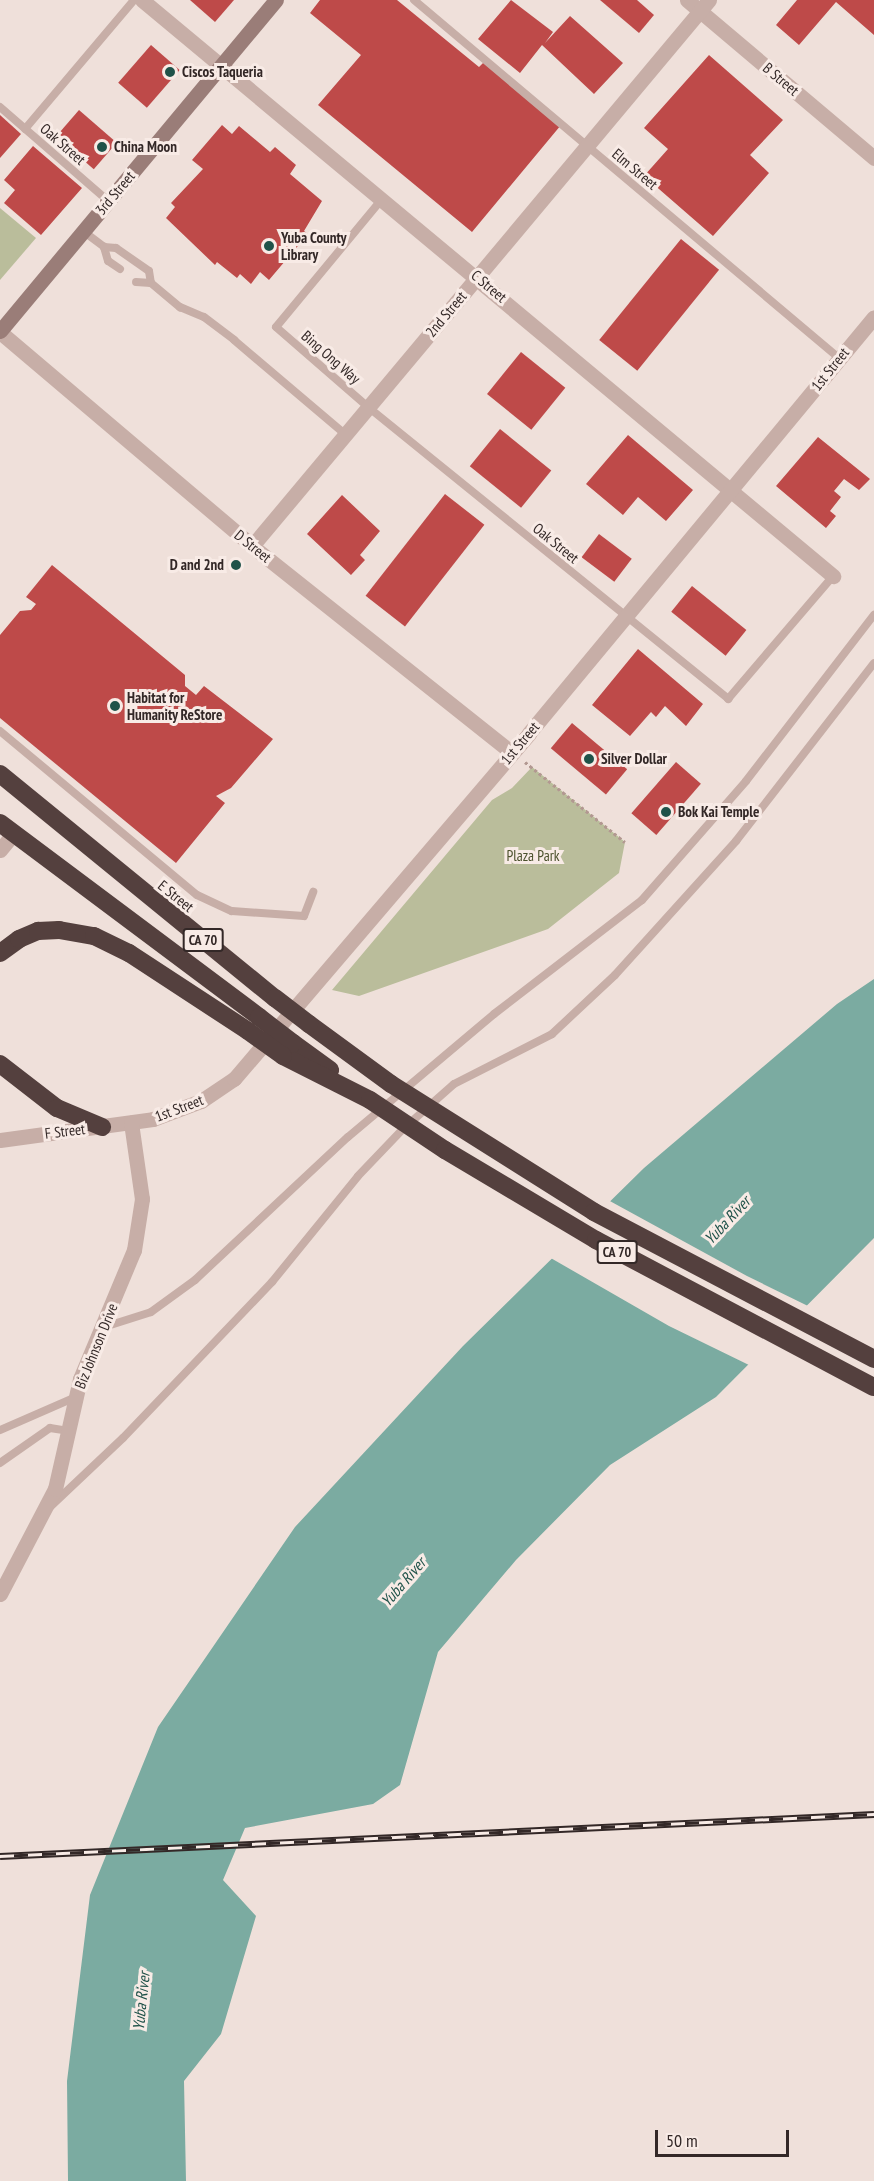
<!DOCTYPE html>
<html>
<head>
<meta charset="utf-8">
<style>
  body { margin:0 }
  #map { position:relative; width:874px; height:2181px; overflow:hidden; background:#efe0da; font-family:"PT Sans Narrow",sans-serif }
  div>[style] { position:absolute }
  .green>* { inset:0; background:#babd9b }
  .water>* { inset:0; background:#7baba1 }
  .pier>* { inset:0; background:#efe0da }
  .building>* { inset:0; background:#be4a49; transform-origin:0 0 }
  .path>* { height:3px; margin-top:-1.5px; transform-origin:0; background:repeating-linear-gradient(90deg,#b29891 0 3px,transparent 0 6px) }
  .lane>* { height:8px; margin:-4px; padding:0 4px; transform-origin:4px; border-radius:4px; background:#c7aea7 }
  .street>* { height:15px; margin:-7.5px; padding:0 7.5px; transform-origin:7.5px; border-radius:7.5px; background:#c7aea7 }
  .secondary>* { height:15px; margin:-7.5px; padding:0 7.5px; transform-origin:7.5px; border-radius:7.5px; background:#9a7d78 }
  .highway>* { height:18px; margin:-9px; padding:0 9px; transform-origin:9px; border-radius:9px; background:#54403e }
  .rail>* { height:7px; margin-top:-3.5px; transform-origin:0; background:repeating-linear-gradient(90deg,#f8ebe6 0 14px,#332827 0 28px); box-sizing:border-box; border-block:2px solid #332827 }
  .highway-bridge>* { height:18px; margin:-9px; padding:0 9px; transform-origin:9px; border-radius:9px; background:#54403e }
  .dots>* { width:16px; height:16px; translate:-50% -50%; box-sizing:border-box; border:3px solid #f8ebe6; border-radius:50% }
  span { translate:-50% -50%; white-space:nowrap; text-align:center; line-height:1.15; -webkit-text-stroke:6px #f8ebe6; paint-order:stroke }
  .shield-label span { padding:2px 4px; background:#f8ebe6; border:2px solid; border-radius:4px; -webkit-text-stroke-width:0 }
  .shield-label { font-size:14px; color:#332827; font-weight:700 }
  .poi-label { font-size:15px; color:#332827; font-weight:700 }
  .left { translate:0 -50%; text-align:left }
  .right { translate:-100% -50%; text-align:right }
  .street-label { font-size:15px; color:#332827 }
  .park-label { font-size:15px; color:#4b502c }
  .water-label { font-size:16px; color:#1f5249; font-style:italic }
  .scale { position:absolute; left:655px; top:2130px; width:134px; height:27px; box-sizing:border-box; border:3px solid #332827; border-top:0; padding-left:8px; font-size:18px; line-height:21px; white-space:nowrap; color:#332827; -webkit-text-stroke:4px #f8ebe6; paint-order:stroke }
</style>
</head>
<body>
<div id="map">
  <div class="green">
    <i style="clip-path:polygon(0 208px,36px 238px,0 280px)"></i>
    <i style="clip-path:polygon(532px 767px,625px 842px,619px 873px,548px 929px,359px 996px,332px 990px,492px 800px,512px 788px)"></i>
  </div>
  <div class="water">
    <i style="clip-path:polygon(874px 979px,874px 1238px,716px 1397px,610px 1465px,516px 1560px,438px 1652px,400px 1785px,373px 1804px,245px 1828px,223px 1880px,256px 1916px,221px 2034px,184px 2081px,186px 2181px,68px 2181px,67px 2081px,90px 1895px,158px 1727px,295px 1527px,463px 1346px,644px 1168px,837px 1004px)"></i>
  </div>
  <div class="pier">
    <i style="clip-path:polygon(608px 1200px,747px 1276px,808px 1306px,751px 1366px,669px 1326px,549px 1257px)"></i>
  </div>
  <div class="building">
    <i style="clip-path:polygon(190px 0,234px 0,215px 22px)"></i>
    <i style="clip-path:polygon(320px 0,397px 0,479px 67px,484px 62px,561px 125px,472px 232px,318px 105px,361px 55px,310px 13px)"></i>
    <i style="clip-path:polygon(511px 0,553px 32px,545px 43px,570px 16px,623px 63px,594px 94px,542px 45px,520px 73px,478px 39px)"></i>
    <i style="clip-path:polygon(600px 0,637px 0,654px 15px,639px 33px)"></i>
    <i style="clip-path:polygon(797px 0,874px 0,874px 35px,836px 2px,799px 45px,776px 25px)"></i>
    <i style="left:151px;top:45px;width:38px;height:50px;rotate:41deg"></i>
    <i style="clip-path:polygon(709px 55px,783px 120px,750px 155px,769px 173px,713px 236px,644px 176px,668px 149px,644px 128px)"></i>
    <i style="left:79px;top:110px;width:50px;height:35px;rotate:41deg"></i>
    <i style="clip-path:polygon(0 115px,21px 134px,0 158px)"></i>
    <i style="clip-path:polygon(222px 125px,232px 134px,239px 126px,270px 152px,275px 147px,296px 165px,290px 174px,322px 201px,304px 231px,308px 234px,269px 280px,260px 272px,251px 284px,240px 274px,237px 278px,217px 262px,215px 265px,166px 218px,175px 207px,171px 203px,203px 169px,192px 160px)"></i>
    <i style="clip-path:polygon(33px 146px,82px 188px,41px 235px,4px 203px,15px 190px,4px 180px)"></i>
    <i style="left:681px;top:239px;width:49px;height:130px;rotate:39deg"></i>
    <i style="left:521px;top:352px;width:57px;height:54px;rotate:39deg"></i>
    <i style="left:500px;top:429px;width:66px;height:48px;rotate:39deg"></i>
    <i style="clip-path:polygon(628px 435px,693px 490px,666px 521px,638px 497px,623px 515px,586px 484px)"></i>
    <i style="clip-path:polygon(818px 437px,870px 479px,859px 490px,844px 479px,834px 491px,841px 497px,830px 511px,836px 516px,826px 528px,776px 486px)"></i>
    <i style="left:445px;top:494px;width:50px;height:129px;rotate:38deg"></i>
    <i style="clip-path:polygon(342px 495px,380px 531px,360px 555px,365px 560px,351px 575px,307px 534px)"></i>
    <i style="left:599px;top:534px;width:41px;height:29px;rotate:37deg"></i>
    <i style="clip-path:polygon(52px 565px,185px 675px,185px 686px,196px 695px,204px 686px,273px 739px,231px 788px,216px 796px,225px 803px,176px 863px,0 718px,0 635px,20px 611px,31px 610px,36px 604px,26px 597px)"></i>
    <i style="left:692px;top:586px;width:70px;height:33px;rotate:39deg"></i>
    <i style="clip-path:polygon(638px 649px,703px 704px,686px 726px,665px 706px,656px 717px,651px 712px,630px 736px,592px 705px)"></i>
    <i style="left:572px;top:723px;width:72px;height:33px;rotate:40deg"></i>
    <i style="left:676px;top:762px;width:33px;height:68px;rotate:41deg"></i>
  </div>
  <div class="path">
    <i style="left:525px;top:762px;width:128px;rotate:38.7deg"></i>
  </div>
  <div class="lane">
    <i style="left:414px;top:0;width:556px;rotate:40.11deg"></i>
    <i style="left:0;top:107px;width:143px;rotate:41deg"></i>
    <i style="left:25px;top:129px;width:169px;rotate:-49.8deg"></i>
    <i style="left:382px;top:199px;width:166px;rotate:129.6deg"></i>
    <i style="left:276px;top:327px;width:122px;rotate:41deg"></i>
    <i style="left:368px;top:407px;width:464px;rotate:39deg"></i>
    <i style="left:728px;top:699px;width:162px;rotate:-49.5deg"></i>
    <i style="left:83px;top:231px;width:26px;rotate:37deg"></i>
    <i style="left:120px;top:269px;width:14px;rotate:-146deg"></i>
    <i style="left:108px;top:261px;width:15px;rotate:-106deg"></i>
    <i style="left:104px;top:247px;width:12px;rotate:5deg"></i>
    <i style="left:116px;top:248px;width:40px;rotate:34.9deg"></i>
    <i style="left:149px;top:271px;width:12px;rotate:81deg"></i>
    <i style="left:151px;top:283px;width:15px;rotate:-176deg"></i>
    <i style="left:151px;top:283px;width:38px;rotate:40deg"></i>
    <i style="left:180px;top:307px;width:26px;rotate:23deg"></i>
    <i style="left:204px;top:317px;width:38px;rotate:37deg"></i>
    <i style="left:234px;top:340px;width:145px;rotate:40.3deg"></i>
    <i style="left:0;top:731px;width:256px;rotate:39.8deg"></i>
    <i style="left:197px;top:895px;width:38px;rotate:25deg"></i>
    <i style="left:232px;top:911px;width:72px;rotate:4deg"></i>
    <i style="left:304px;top:916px;width:26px;rotate:-69deg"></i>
    <i style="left:101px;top:1328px;width:52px;rotate:-17.7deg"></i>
    <i style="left:151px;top:1312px;width:54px;rotate:-36deg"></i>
    <i style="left:195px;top:1280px;width:209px;rotate:-43.1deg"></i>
    <i style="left:348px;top:1137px;width:191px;rotate:-40.1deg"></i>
    <i style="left:494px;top:1014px;width:187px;rotate:-37.6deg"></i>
    <i style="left:642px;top:900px;width:158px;rotate:-48.8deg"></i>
    <i style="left:746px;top:781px;width:210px;rotate:-52.4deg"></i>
    <i style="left:0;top:1430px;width:83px;rotate:-23.5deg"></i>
    <i style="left:0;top:1463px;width:61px;rotate:-35deg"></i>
    <i style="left:50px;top:1428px;width:20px;rotate:9deg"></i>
    <i style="left:51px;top:1506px;width:99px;rotate:-43.4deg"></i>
    <i style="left:123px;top:1438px;width:216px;rotate:-46.3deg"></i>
    <i style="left:272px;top:1282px;width:136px;rotate:-50.9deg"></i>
    <i style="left:358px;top:1176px;width:64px;rotate:-46.3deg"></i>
    <i style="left:402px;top:1130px;width:69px;rotate:-41.5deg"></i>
    <i style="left:454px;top:1084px;width:110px;rotate:-27deg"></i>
    <i style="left:552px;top:1034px;width:86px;rotate:-43.1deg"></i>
    <i style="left:615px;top:975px;width:181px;rotate:-47.9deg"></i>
    <i style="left:736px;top:841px;width:225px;rotate:-52.2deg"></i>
  </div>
  <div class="street">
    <i style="left:142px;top:0;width:900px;rotate:39.81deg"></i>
    <i style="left:687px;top:0;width:245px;rotate:40.2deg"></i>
    <i style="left:0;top:332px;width:331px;rotate:40.3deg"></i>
    <i style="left:252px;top:546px;width:332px;rotate:38.5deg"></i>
    <i style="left:252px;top:546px;width:712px;rotate:-50.07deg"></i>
    <i style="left:0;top:850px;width:21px;rotate:-51deg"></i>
    <i style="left:0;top:1140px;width:154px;rotate:-7.8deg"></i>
    <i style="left:153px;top:1119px;width:51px;rotate:-20.6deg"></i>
    <i style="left:201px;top:1101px;width:40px;rotate:-34deg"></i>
    <i style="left:234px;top:1079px;width:455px;rotate:-49.5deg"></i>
    <i style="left:529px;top:733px;width:540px;rotate:-50.33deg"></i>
    <i style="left:0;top:1594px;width:119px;rotate:-62.4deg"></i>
    <i style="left:55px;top:1489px;width:113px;rotate:-77.2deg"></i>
    <i style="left:80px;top:1379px;width:140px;rotate:-67.3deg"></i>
    <i style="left:134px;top:1250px;width:52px;rotate:-81.1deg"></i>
    <i style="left:142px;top:1199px;width:77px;rotate:-98.2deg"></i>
  </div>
  <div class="secondary">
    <i style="left:0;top:331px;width:431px;rotate:-50.2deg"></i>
  </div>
  <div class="highway">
    <i style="left:0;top:774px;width:355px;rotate:39.2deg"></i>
    <i style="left:0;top:823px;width:324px;rotate:36.8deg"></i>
    <i style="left:0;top:953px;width:24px;rotate:-36deg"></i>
    <i style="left:19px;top:939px;width:21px;rotate:-23deg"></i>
    <i style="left:38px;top:931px;width:21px;rotate:-3deg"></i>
    <i style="left:59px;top:930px;width:36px;rotate:10deg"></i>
    <i style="left:94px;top:936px;width:39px;rotate:26deg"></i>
    <i style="left:129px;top:953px;width:142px;rotate:33.2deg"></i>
    <i style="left:309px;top:1024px;width:102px;rotate:36.2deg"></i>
    <i style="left:293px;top:1043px;width:46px;rotate:36.1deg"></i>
    <i style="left:283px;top:1056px;width:97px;rotate:26.8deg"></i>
    <i style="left:0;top:1064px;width:72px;rotate:37.7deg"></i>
    <i style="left:57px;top:1108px;width:49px;rotate:22.9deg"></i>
  </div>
  <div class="rail">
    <i style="left:0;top:1856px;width:875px;rotate:-2.75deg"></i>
  </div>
  <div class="highway-bridge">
    <i style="left:275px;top:998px;width:43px;rotate:37.4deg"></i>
    <i style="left:259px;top:1017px;width:43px;rotate:37.4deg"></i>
    <i style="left:248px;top:1031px;width:43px;rotate:35.5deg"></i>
    <i style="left:391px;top:1084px;width:240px;rotate:32.2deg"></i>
    <i style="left:594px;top:1212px;width:316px;rotate:27.7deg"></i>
    <i style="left:370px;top:1100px;width:90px;rotate:33.7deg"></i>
    <i style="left:445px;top:1150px;width:176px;rotate:30.8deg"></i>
    <i style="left:596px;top:1240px;width:314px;rotate:27.9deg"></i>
  </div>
  <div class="dots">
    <i style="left:170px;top:72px;background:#1f5249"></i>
    <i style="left:102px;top:147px;background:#1f5249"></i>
    <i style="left:269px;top:246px;background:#1f5249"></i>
    <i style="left:236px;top:565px;background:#1f5249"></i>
    <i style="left:115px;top:706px;background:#1f5249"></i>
    <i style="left:589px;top:759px;background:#1f5249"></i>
    <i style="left:666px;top:812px;background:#1f5249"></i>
  </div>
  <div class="shield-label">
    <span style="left:203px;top:940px">CA 70</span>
    <span style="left:617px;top:1252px">CA 70</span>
  </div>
  <div class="poi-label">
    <span class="left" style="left:182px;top:72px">Ciscos Taqueria</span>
    <span class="left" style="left:114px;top:147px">China Moon</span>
    <span class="left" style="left:281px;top:246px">Yuba County<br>Library</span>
    <span class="right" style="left:224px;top:565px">D and 2nd</span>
    <span class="left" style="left:127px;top:706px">Habitat for<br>Humanity ReStore</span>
    <span class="left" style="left:601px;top:759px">Silver Dollar</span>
    <span class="left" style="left:678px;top:812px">Bok Kai Temple</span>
  </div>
  <div class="street-label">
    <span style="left:781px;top:79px;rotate:40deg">B Street</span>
    <span style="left:63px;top:144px;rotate:41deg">Oak Street</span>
    <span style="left:635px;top:169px;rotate:40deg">Elm Street</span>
    <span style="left:115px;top:193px;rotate:-50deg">3rd Street</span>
    <span style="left:489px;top:286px;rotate:40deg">C Street</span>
    <span style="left:446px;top:314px;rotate:-50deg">2nd Street</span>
    <span style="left:331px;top:357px;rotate:41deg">Bing Ong Way</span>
    <span style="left:830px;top:369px;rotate:-51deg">1st Street</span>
    <span style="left:556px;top:543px;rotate:39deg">Oak Street</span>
    <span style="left:253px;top:546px;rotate:39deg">D Street</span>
    <span style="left:520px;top:743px;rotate:-50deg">1st Street</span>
    <span style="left:176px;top:896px;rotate:39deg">E Street</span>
    <span style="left:179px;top:1108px;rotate:-21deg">1st Street</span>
    <span style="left:65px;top:1131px;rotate:-7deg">F Street</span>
    <span style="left:96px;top:1346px;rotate:-68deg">Biz Johnson Drive</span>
  </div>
  <div class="park-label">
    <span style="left:533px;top:856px">Plaza Park</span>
  </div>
  <div class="water-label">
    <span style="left:727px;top:1220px;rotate:-47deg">Yuba River</span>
    <span style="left:403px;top:1582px;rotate:-49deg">Yuba River</span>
    <span style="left:141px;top:2001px;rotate:-84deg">Yuba River</span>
  </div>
  <div class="scale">50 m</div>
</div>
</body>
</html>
